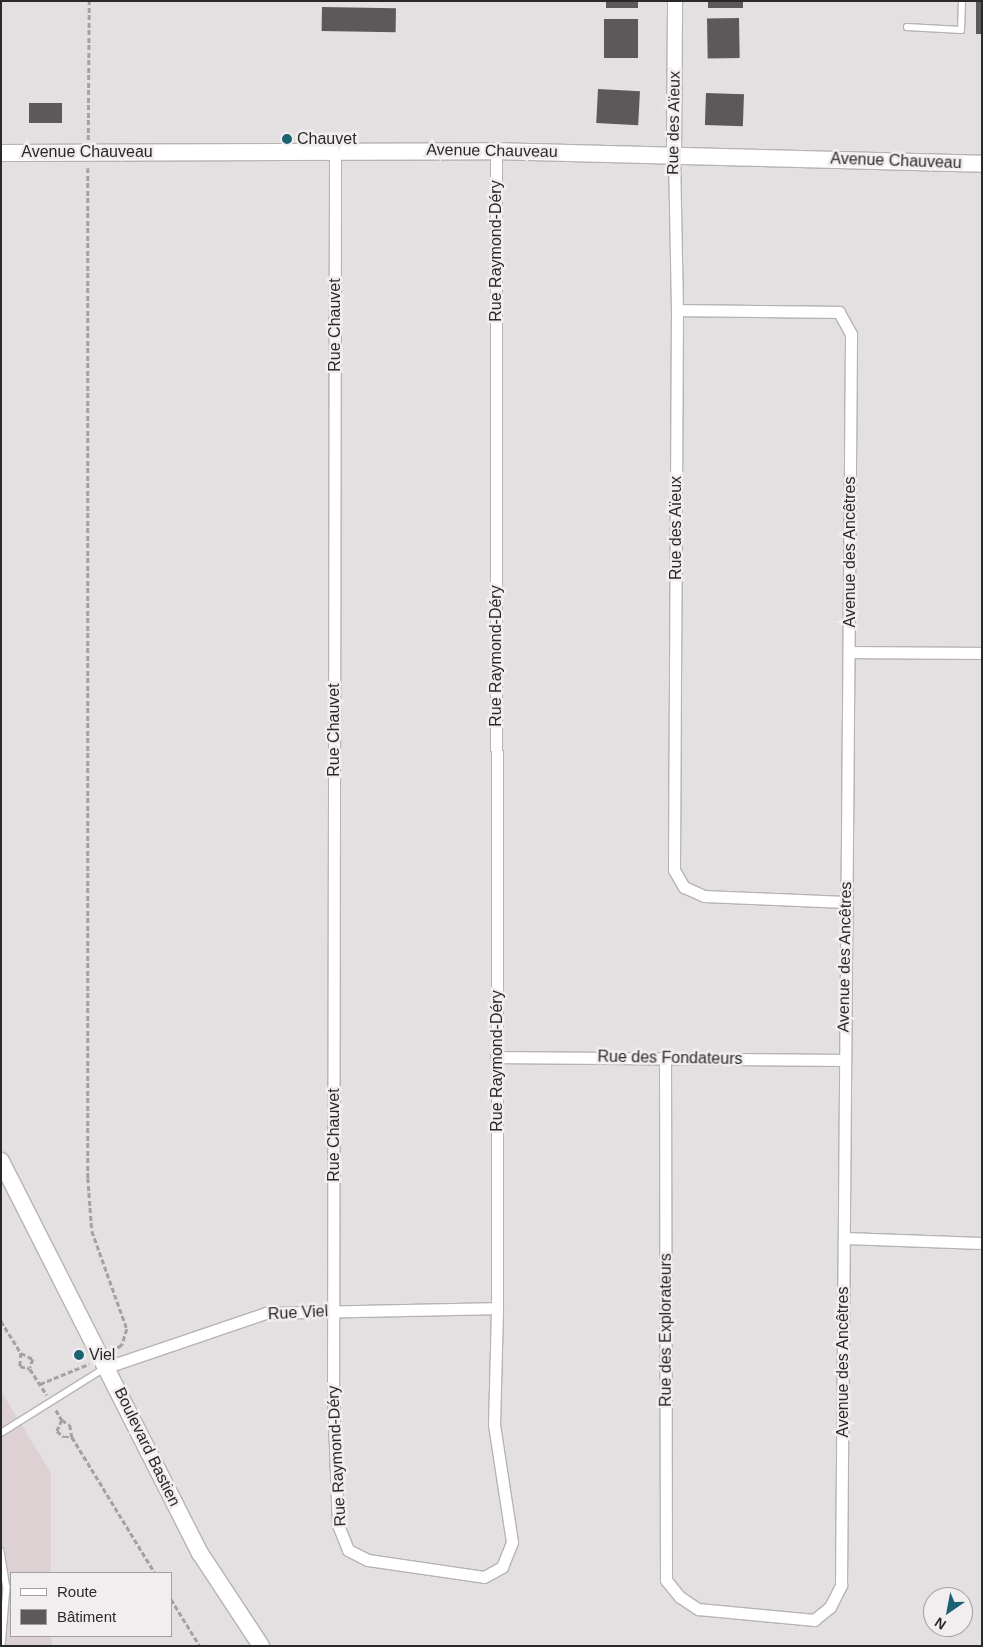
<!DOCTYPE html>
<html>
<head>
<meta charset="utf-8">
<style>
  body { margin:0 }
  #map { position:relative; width:983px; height:1647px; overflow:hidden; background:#e4e0e1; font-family:Arial,sans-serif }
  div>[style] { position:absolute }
  .built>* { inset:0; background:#ded1d4 }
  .building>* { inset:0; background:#5d595a; transform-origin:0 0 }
  .path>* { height:2.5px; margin-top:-1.25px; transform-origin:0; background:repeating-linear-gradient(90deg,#a4a1a1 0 5px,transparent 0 7.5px) }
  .roads { filter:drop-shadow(1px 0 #b7b3b4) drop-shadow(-1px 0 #b7b3b4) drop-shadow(0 1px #b7b3b4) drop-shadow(0 -1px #b7b3b4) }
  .service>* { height:5.5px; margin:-2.75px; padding:0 2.75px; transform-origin:2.75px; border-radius:2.75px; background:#fff }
  .minor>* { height:11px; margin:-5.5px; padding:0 5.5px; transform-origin:5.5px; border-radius:5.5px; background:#fff }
  .tertiary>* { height:14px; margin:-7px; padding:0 7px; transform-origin:7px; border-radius:7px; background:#fff }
  .secondary>* { height:16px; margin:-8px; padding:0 8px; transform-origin:8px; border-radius:8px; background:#fff }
  .dots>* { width:14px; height:14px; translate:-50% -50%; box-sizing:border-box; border:2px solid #f2edee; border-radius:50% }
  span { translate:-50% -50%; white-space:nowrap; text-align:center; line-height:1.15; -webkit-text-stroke:5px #f2edee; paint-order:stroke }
  .street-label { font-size:16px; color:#2a2929 }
  .poi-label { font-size:16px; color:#2a2929 }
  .left { translate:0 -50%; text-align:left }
  .frame { position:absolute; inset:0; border:2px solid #2a2929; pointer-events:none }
  .legend { position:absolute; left:10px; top:1572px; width:162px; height:65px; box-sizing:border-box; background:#f2edee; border:1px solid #a29f9f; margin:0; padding:6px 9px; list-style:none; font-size:15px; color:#2a2929 }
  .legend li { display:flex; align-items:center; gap:10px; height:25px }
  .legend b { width:25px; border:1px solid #a29f9f }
  .north { position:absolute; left:923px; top:1587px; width:50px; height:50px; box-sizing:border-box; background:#f2edee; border:1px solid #a29f9f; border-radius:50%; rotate:213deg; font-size:14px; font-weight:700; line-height:20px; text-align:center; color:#2a2929 }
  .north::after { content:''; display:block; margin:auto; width:18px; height:22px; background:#1b6372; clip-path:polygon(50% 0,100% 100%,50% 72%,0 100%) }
</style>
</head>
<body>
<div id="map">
  <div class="built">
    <i style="clip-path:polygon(1px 1391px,51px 1473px,51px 1573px,11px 1573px,11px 1636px,51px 1636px,52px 1646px,1px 1646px)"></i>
  </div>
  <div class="building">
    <i style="left:606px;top:1px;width:32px;height:7px"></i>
    <i style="left:708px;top:1px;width:35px;height:7px"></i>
    <i style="left:976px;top:1px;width:6px;height:33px"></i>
    <i style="left:322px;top:7px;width:74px;height:24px;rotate:1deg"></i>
    <i style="left:739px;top:18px;width:40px;height:32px;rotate:89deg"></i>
    <i style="left:604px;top:19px;width:34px;height:39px"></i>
    <i style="left:598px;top:89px;width:42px;height:34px;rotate:3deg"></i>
    <i style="left:706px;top:93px;width:38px;height:32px;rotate:2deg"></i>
    <i style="left:29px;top:103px;width:33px;height:20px"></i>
  </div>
  <div class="path">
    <i style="left:88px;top:140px;width:139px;rotate:-89.6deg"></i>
    <i style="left:88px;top:168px;width:1010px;rotate:90deg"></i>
    <i style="left:88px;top:1178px;width:53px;rotate:85.7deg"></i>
    <i style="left:92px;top:1231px;width:104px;rotate:70.3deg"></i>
    <i style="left:127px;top:1329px;width:17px;rotate:107deg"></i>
    <i style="left:122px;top:1345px;width:11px;rotate:146deg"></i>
    <i style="left:1px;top:1321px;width:38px;rotate:58deg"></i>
    <i style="left:21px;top:1353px;width:13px;rotate:27deg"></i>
    <i style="left:33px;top:1359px;width:9px;rotate:108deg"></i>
    <i style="left:21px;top:1353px;width:13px;rotate:94deg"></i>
    <i style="left:20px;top:1366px;width:10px;rotate:17deg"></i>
    <i style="left:30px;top:1369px;width:31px;rotate:57deg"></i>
    <i style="left:40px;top:1384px;width:53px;rotate:-22.2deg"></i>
    <i style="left:56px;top:1410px;width:12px;rotate:59deg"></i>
    <i style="left:62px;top:1420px;width:9px;rotate:32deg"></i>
    <i style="left:70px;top:1425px;width:12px;rotate:81deg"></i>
    <i style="left:72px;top:1437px;width:159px;rotate:58.6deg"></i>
    <i style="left:62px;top:1420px;width:12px;rotate:114deg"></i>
    <i style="left:57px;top:1431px;width:9px;rotate:41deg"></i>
    <i style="left:64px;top:1437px;width:8px"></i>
    <i style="left:171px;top:1599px;width:55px;rotate:58.3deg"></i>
  </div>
  <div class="roads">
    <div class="service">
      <i style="left:907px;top:27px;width:54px;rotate:3.2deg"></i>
      <i style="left:961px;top:30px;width:29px;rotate:-88deg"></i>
      <i style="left:1px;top:1433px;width:123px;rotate:-32deg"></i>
      <i style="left:1px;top:1551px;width:36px;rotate:81deg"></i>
      <i style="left:7px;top:1587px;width:59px;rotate:94.8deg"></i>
    </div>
    <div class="minor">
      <i style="left:332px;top:150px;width:9px;rotate:72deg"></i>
      <i style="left:335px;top:159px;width:1237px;rotate:90.09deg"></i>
      <i style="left:333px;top:1396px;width:129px;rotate:87.8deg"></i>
      <i style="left:338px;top:1525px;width:27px;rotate:68deg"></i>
      <i style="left:348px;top:1550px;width:22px;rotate:27deg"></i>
      <i style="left:368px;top:1560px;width:117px;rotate:8.3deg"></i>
      <i style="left:484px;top:1577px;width:21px;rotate:-29deg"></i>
      <i style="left:502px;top:1567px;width:27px;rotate:-68deg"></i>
      <i style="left:512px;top:1542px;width:118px;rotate:-98.7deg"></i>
      <i style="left:494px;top:1425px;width:117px;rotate:-88.5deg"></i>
      <i style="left:497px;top:1308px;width:1157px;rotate:-90.05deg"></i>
      <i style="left:674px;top:154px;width:156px;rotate:88.9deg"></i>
      <i style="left:677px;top:310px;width:560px;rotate:90.31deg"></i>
      <i style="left:674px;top:870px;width:20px;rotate:60deg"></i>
      <i style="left:684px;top:887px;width:22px;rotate:24deg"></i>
      <i style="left:704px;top:896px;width:142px;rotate:2.4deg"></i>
      <i style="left:849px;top:652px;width:133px;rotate:0.4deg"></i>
      <i style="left:496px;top:1057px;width:347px;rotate:0.5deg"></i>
      <i style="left:665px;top:1058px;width:522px;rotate:89.89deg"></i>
      <i style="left:666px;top:1580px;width:22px;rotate:51deg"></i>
      <i style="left:680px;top:1597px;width:22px;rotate:34deg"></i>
      <i style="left:698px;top:1609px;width:117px;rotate:5.4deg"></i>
      <i style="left:814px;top:1620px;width:21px;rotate:-39deg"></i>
      <i style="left:830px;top:1607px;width:25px;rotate:-63deg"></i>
      <i style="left:841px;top:1585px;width:1251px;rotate:-89.54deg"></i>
      <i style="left:851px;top:334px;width:25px;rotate:-119deg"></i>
      <i style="left:839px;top:312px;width:162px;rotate:-179.3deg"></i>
      <i style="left:844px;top:1238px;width:138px;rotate:2.1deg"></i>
      <i style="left:107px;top:1367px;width:168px;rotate:-18.8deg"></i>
      <i style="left:266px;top:1313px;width:231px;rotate:-1.2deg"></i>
    </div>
    <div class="tertiary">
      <i style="left:674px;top:154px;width:153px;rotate:-89.6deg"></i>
    </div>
    <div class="secondary">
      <i style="left:1px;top:153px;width:495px;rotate:-0.2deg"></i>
      <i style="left:496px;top:151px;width:486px;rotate:1.5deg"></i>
      <i style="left:1px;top:1161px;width:440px;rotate:63.1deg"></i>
      <i style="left:200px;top:1553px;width:111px;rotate:56.7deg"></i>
    </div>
  </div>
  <div class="dots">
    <i style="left:287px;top:139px;background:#1b6372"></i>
    <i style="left:79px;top:1355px;background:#1b6372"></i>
  </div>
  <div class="street-label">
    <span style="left:674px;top:123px;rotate:-89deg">Rue des Aïeux</span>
    <span style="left:492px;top:151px;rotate:1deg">Avenue Chauveau</span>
    <span style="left:87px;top:152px">Avenue Chauveau</span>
    <span style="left:896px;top:161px;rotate:2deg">Avenue Chauveau</span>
    <span style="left:496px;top:251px;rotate:-90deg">Rue Raymond-Déry</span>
    <span style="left:335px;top:325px;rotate:-90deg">Rue Chauvet</span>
    <span style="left:676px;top:528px;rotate:-90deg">Rue des Aïeux</span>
    <span style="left:850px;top:552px;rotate:-90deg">Avenue des Ancêtres</span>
    <span style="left:496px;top:656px;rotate:-90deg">Rue Raymond-Déry</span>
    <span style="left:334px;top:730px;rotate:-90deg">Rue Chauvet</span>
    <span style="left:845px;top:957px;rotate:-89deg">Avenue des Ancêtres</span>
    <span style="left:670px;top:1058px;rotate:1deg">Rue des Fondateurs</span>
    <span style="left:497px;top:1061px;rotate:-90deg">Rue Raymond-Déry</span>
    <span style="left:334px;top:1135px;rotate:-90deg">Rue Chauvet</span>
    <span style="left:298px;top:1313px;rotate:-3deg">Rue Viel</span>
    <span style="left:666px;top:1330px;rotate:-90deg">Rue des Explorateurs</span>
    <span style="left:843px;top:1362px;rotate:-90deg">Avenue des Ancêtres</span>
    <span style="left:147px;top:1447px;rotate:64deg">Boulevard Bastien</span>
    <span style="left:337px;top:1456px;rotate:-93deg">Rue Raymond-Déry</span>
  </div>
  <div class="poi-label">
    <span class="left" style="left:297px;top:139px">Chauvet</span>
    <span class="left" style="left:89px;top:1355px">Viel</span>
  </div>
  <div class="frame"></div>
  <ul class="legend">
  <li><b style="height:6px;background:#fff"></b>Route</li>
  <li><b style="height:14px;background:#5d595a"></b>Bâtiment</li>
  </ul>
  <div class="north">N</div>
</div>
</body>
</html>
